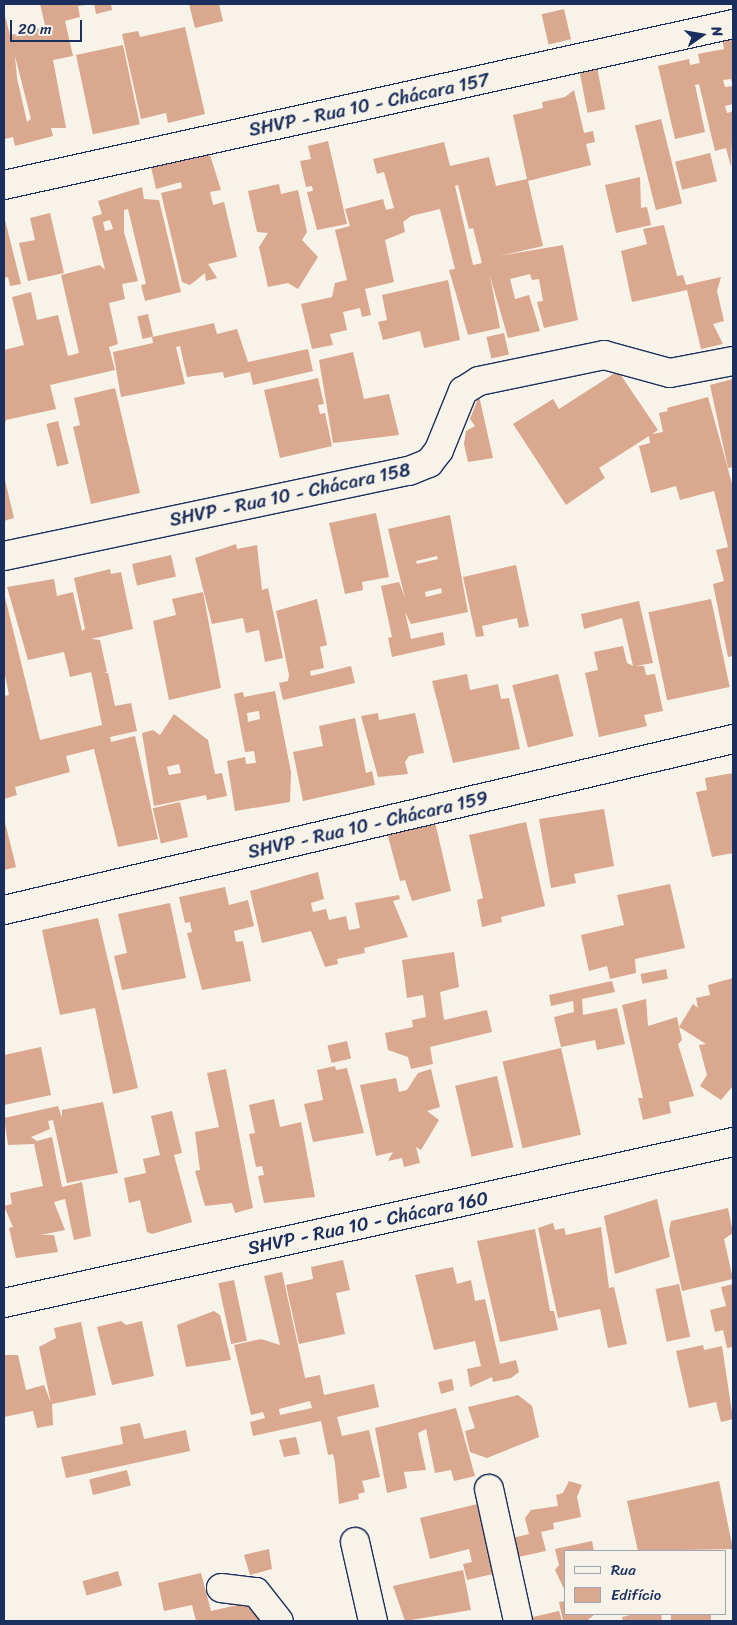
<!DOCTYPE html>
<html>
<head>
<meta charset="utf-8">
<style>
  body { margin:0 }
  #map { position:relative; width:737px; height:1625px; overflow:hidden; background:#f7f3e8; font-family:Sriracha,sans-serif }
  div>[style] { position:absolute }
  .building>* { inset:0; background:#daa78f; transform-origin:0 0 }
  .roads { filter:drop-shadow(1px 0 #1b2f5e) drop-shadow(-1px 0 #1b2f5e) drop-shadow(0 1px #1b2f5e) drop-shadow(0 -1px #1b2f5e) }
  .minor>* { height:28px; margin:-14px; padding:0 14px; transform-origin:14px; border-radius:14px; background:#f7f3e8 }
  span { translate:-50% -50%; white-space:nowrap; text-align:center; line-height:1.15; -webkit-text-stroke:4px #f7f3e8; paint-order:stroke }
  .street-label { font-size:19px; color:#1b2f5e }
  .frame { position:absolute; inset:0; border:5px solid #1b2f5e; pointer-events:none }
  .legend { position:absolute; left:564px; top:1550px; width:162px; height:65px; box-sizing:border-box; background:#f7f3e8; border:1px solid #9fa5b1; margin:0; padding:6px 9px; list-style:none; font-size:15px; color:#1b2f5e }
  .legend li { display:flex; align-items:center; gap:10px; height:25px }
  .legend b { width:25px; border:1px solid #9fa5b1 }
  .north { position:absolute; left:677px; top:10px; width:50px; height:50px; -webkit-text-stroke:4px #f7f3e8; paint-order:stroke; rotate:77deg; font-size:14px; font-weight:700; line-height:20px; text-align:center; color:#1b2f5e }
  .north::after { content:''; display:block; margin:auto; width:18px; height:22px; background:#1b2f5e; clip-path:polygon(50% 0,100% 100%,50% 72%,0 100%) }
  .scale { position:absolute; left:10px; top:20px; width:72px; height:22px; box-sizing:border-box; border:2px solid #1b2f5e; border-top:0; padding-left:6px; font-size:15px; line-height:18px; white-space:nowrap; color:#1b2f5e; -webkit-text-stroke:4px #f7f3e8; paint-order:stroke }
</style>
</head>
<body>
<div id="map">
  <div class="building">
    <i style="clip-path:polygon(evenodd,40px 4px,87px 5px,78px 6px,80px 17px,65px 21px,73px 56px,53px 60px,66px 128px,51px 128px,53px 136px,15px 146px,13px 137px,4px 139px,4px 12px,10px 35px,33px 31px,45px 25px,40px 4px,15px 56px,31px 119px,27px 122px,17px 78px,15px 56px)"></i>
    <i style="clip-path:polygon(94px 4px,111px 4px,112px 10px,96px 14px)"></i>
    <i style="clip-path:polygon(189px 4px,219px 4px,223px 21px,195px 28px)"></i>
    <i style="left:564px;top:9px;width:31px;height:23px;rotate:77deg"></i>
    <i style="clip-path:polygon(185px 27px,205px 114px,168px 123px,166px 113px,141px 119px,122px 34px,138px 31px,140px 37px)"></i>
    <i style="clip-path:polygon(733px 35px,733px 86px,731px 79px,723px 80px,725px 87px,733px 86px,733px 104px,725px 106px,727px 113px,733px 111px,731px 167px,726px 148px,715px 151px,699px 84px,695px 85px,705px 132px,675px 139px,658px 66px,689px 59px,690px 65px,700px 63px,698px 54px,724px 49px,722px 38px)"></i>
    <i style="left:123px;top:45px;width:81px;height:48px;rotate:78deg"></i>
    <i style="left:597px;top:67px;width:43px;height:18px;rotate:79deg"></i>
    <i style="clip-path:polygon(evenodd,574px 90px,584px 133px,593px 131px,595px 142px,586px 144px,591px 165px,528px 181px,543px 246px,499px 256px,563px 245px,578px 320px,544px 328px,537px 302px,543px 301px,539px 279px,532px 280px,530px 274px,510px 279px,515px 299px,529px 295px,540px 331px,508px 338px,490px 276px,500px 328px,468px 335px,449px 270px,455px 269px,440px 209px,411px 216px,403px 222px,405px 232px,385px 240px,394px 282px,365px 289px,371px 315px,362px 317px,360px 308px,343px 312px,347px 330px,330px 334px,333px 345px,312px 349px,301px 304px,332px 297px,335px 283px,347px 280px,335px 230px,350px 226px,345px 209px,383px 199px,386px 210px,394px 208px,384px 172px,377px 174px,373px 159px,444px 142px,450px 166px,489px 157px,496px 186px,527px 179px,513px 115px,543px 108px,542px 102px,565px 97px,574px 90px,458px 185px,469px 229px,473px 228px,482px 263px,473px 265px,455px 186px,458px 185px)"></i>
    <i style="left:661px;top:119px;width:87px;height:27px;rotate:76deg"></i>
    <i style="clip-path:polygon(328px 141px,347px 224px,317px 230px,307px 192px,313px 191px,312px 186px,306px 187px,300px 161px,311px 159px,308px 146px)"></i>
    <i style="left:710px;top:153px;width:29px;height:36px;rotate:76deg"></i>
    <i style="clip-path:polygon(210px 155px,221px 190px,210px 192px,213px 205px,224px 202px,237px 257px,208px 264px,217px 278px,206px 281px,205px 273px,190px 285px,182px 282px,161px 193px,182px 188px,181px 182px,156px 189px,151px 167px)"></i>
    <i style="clip-path:polygon(640px 177px,641px 208px,647px 207px,651px 225px,616px 233px,605px 185px)"></i>
    <i style="clip-path:polygon(279px 184px,281px 194px,298px 190px,307px 232px,302px 240px,318px 257px,298px 289px,288px 283px,268px 287px,259px 247px,268px 233px,257px 232px,248px 191px)"></i>
    <i style="clip-path:polygon(evenodd,142px 187px,144px 199px,159px 200px,181px 292px,145px 301px,141px 285px,146px 284px,128px 209px,124px 210px,124px 232px,138px 281px,122px 284px,125px 299px,109px 303px,118px 344px,109px 347px,115px 370px,50px 385px,56px 409px,6px 420px,4px 428px,4px 350px,24px 345px,12px 297px,31px 292px,37px 320px,58px 315px,68px 356px,79px 353px,61px 275px,100px 265px,105px 270px,92px 217px,102px 214px,98px 201px,142px 187px,110px 220px,113px 229px,105px 231px,103px 222px,110px 220px)"></i>
    <i style="clip-path:polygon(50px 213px,64px 273px,28px 281px,19px 243px,35px 240px,30px 218px)"></i>
    <i style="clip-path:polygon(5px 220px,21px 284px,10px 286px,8px 277px,4px 278px)"></i>
    <i style="clip-path:polygon(664px 225px,677px 276px,683px 275px,686px 285px,721px 277px,717px 291px,724px 321px,713px 324px,723px 344px,701px 349px,687px 290px,632px 302px,621px 251px,647px 244px,643px 229px)"></i>
    <i style="clip-path:polygon(448px 280px,460px 340px,424px 348px,420px 331px,383px 340px,378px 322px,387px 320px,382px 295px)"></i>
    <i style="left:148px;top:314px;width:23px;height:11px;rotate:77deg"></i>
    <i style="clip-path:polygon(214px 323px,217px 334px,237px 329px,248px 362px,308px 349px,313px 371px,253px 385px,250px 372px,224px 378px,223px 372px,187px 377px,180px 346px,176px 347px,185px 384px,121px 397px,113px 352px,153px 343px,152px 337px)"></i>
    <i style="left:504px;top:333px;width:22px;height:18px;rotate:77deg"></i>
    <i style="clip-path:polygon(353px 352px,364px 399px,389px 394px,399px 435px,333px 443px,319px 360px)"></i>
    <i style="clip-path:polygon(618px 371px,658px 430px,652px 434px,663px 432px,659px 413px,668px 411px,667px 408px,708px 397px,733px 487px,733px 656px,728px 657px,713px 584px,724px 581px,716px 550px,728px 547px,714px 491px,680px 500px,676px 486px,651px 493px,639px 446px,650px 443px,649px 436px,599px 468px,605px 478px,566px 505px,513px 424px,553px 399px,559px 409px)"></i>
    <i style="clip-path:polygon(318px 378px,324px 404px,318px 405px,320px 414px,325px 413px,332px 446px,280px 458px,264px 390px)"></i>
    <i style="clip-path:polygon(733px 379px,733px 467px,728px 468px,710px 385px)"></i>
    <i style="clip-path:polygon(115px 388px,140px 493px,91px 504px,73px 427px,80px 425px,74px 398px)"></i>
    <i style="clip-path:polygon(479px 396px,493px 458px,468px 462px,464px 444px,466px 431px,475px 426px,470px 419px)"></i>
    <i style="left:58px;top:421px;width:44px;height:12px;rotate:76deg"></i>
    <i style="clip-path:polygon(4px 476px,14px 518px,4px 521px)"></i>
    <i style="clip-path:polygon(376px 513px,389px 577px,362px 582px,363px 590px,345px 594px,329px 523px)"></i>
    <i style="clip-path:polygon(evenodd,450px 515px,468px 612px,411px 624px,405px 612px,411px 639px,443px 632px,445px 645px,392px 657px,388px 638px,392px 637px,381px 586px,399px 582px,405px 598px,388px 529px,450px 515px,437px 556px,438px 559px,417px 564px,416px 561px,437px 556px,450px 515px,441px 588px,442px 593px,426px 597px,425px 592px,441px 588px)"></i>
    <i style="clip-path:polygon(236px 544px,237px 549px,257px 545px,262px 590px,268px 588px,283px 658px,265px 662px,259px 630px,246px 633px,243px 618px,212px 624px,195px 558px)"></i>
    <i style="left:171px;top:555px;width:22px;height:40px;rotate:77deg"></i>
    <i style="clip-path:polygon(516px 565px,529px 626px,519px 628px,517px 618px,482px 626px,484px 636px,476px 637px,463px 577px)"></i>
    <i style="clip-path:polygon(110px 569px,111px 574px,121px 572px,133px 629px,91px 639px,100px 640px,107px 672px,104px 673px,108px 673px,115px 706px,131px 703px,137px 731px,110px 737px,111px 742px,135px 736px,158px 839px,118px 847px,94px 749px,66px 756px,70px 772px,15px 787px,17px 795px,4px 799px,4px 696px,9px 695px,4px 670px,4px 593px,40px 740px,102px 725px,92px 676px,91px 672px,70px 677px,64px 652px,28px 660px,7px 587px,54px 579px,57px 596px,73px 592px,82px 631px,85px 629px,74px 578px)"></i>
    <i style="clip-path:polygon(203px 592px,221px 688px,169px 700px,153px 621px,176px 615px,172px 599px)"></i>
    <i style="clip-path:polygon(317px 599px,327px 645px,320px 647px,324px 668px,310px 671px,311px 676px,351px 666px,355px 683px,283px 700px,279px 683px,288px 681px,289px 675px,276px 611px)"></i>
    <i style="left:711px;top:599px;width:90px;height:64px;rotate:78deg"></i>
    <i style="clip-path:polygon(639px 601px,653px 663px,636px 666px,644px 666px,646px 675px,655px 674px,663px 711px,644px 715px,647px 726px,599px 737px,585px 673px,598px 670px,594px 652px,623px 646px,627px 663px,633px 666px,622px 618px,584px 629px,581px 614px)"></i>
    <i style="clip-path:polygon(467px 674px,470px 690px,498px 684px,501px 699px,509px 698px,520px 749px,453px 763px,432px 681px)"></i>
    <i style="left:558px;top:674px;width:64px;height:47px;rotate:76deg"></i>
    <i style="clip-path:polygon(evenodd,275px 691px,291px 772px,290px 802px,235px 811px,227px 761px,245px 757px,246px 764px,256px 763px,254px 751px,245px 752px,234px 694px,243px 692px,244px 697px,275px 691px,259px 711px,260px 719px,248px 722px,247px 713px,259px 711px)"></i>
    <i style="clip-path:polygon(378px 713px,379px 720px,415px 713px,424px 753px,409px 756px,405px 762px,408px 774px,378px 777px,361px 716px)"></i>
    <i style="clip-path:polygon(evenodd,174px 714px,208px 740px,215px 774px,222px 773px,227px 796px,207px 800px,206px 795px,154px 806px,142px 733px,153px 730px,160px 735px,174px 714px,179px 764px,181px 773px,169px 775px,167px 767px,179px 764px)"></i>
    <i style="clip-path:polygon(355px 718px,366px 773px,372px 771px,375px 785px,303px 801px,293px 752px,323px 746px,319px 726px)"></i>
    <i style="clip-path:polygon(733px 773px,733px 853px,712px 857px,696px 792px,707px 790px,705px 778px)"></i>
    <i style="left:180px;top:802px;width:36px;height:28px;rotate:77deg"></i>
    <i style="clip-path:polygon(604px 809px,614px 866px,574px 874px,576px 883px,551px 888px,539px 819px)"></i>
    <i style="clip-path:polygon(4px 818px,16px 867px,4px 870px)"></i>
    <i style="clip-path:polygon(434px 818px,451px 891px,412px 901px,405px 880px,400px 881px,386px 829px)"></i>
    <i style="clip-path:polygon(526px 822px,545px 906px,501px 917px,502px 922px,482px 927px,477px 900px,483px 898px,469px 835px)"></i>
    <i style="clip-path:polygon(318px 872px,324px 899px,311px 903px,313px 912px,326px 909px,329px 920px,346px 916px,349px 930px,360px 928px,355px 903px,399px 895px,400px 899px,393px 901px,408px 937px,364px 948px,365px 953px,337px 959px,338px 964px,325px 967px,311px 931px,262px 943px,250px 891px)"></i>
    <i style="clip-path:polygon(170px 881px,171px 887px,99px 903px,98px 898px)"></i>
    <i style="clip-path:polygon(670px 884px,685px 948px,635px 959px,636px 973px,610px 979px,607px 966px,589px 971px,581px 935px,624px 925px,617px 895px)"></i>
    <i style="clip-path:polygon(225px 887px,229px 905px,248px 900px,254px 926px,234px 931px,236px 942px,243px 941px,251px 981px,202px 990px,187px 933px,192px 932px,190px 922px,185px 923px,179px 897px)"></i>
    <i style="clip-path:polygon(170px 903px,186px 978px,122px 990px,114px 956px,127px 953px,118px 914px)"></i>
    <i style="clip-path:polygon(98px 918px,138px 1088px,113px 1094px,95px 1008px,60px 1015px,42px 930px)"></i>
    <i style="clip-path:polygon(454px 952px,459px 987px,440px 992px,444px 1020px,487px 1010px,492px 1032px,430px 1047px,433px 1064px,411px 1069px,408px 1057px,388px 1050px,385px 1033px,413px 1027px,412px 1020px,426px 1017px,423px 995px,407px 998px,402px 960px)"></i>
    <i style="left:666px;top:969px;width:10px;height:26px;rotate:79deg"></i>
    <i style="clip-path:polygon(733px 978px,733px 1086px,721px 1100px,700px 1086px,707px 1075px,699px 1045px,706px 1044px,679px 1027px,682px 1040px,678px 1044px,694px 1096px,669px 1102px,671px 1113px,643px 1120px,638px 1098px,643px 1098px,622px 1005px,646px 999px,648px 1026px,677px 1017px,679px 1027px,693px 1004px,698px 1008px,696px 998px,710px 995px,708px 985px)"></i>
    <i style="clip-path:polygon(612px 981px,615px 992px,582px 999px,583px 1015px,617px 1008px,625px 1044px,597px 1050px,595px 1040px,561px 1047px,554px 1017px,574px 1012px,573px 1001px,551px 1006px,549px 995px)"></i>
    <i style="left:347px;top:1041px;width:18px;height:20px;rotate:77deg"></i>
    <i style="clip-path:polygon(41px 1047px,51px 1095px,4px 1105px,4px 1055px)"></i>
    <i style="left:561px;top:1048px;width:89px;height:60px;rotate:77deg"></i>
    <i style="clip-path:polygon(335px 1066px,336px 1070px,347px 1068px,364px 1133px,313px 1142px,304px 1104px,323px 1100px,317px 1070px)"></i>
    <i style="clip-path:polygon(226px 1069px,253px 1208px,235px 1213px,232px 1203px,205px 1206px,195px 1171px,200px 1170px,195px 1132px,219px 1127px,207px 1073px)"></i>
    <i style="clip-path:polygon(431px 1069px,440px 1107px,427px 1111px,439px 1120px,421px 1150px,416px 1147px,420px 1163px,404px 1167px,402px 1158px,388px 1161px,393px 1152px,376px 1156px,360px 1085px,396px 1078px,399px 1092px,407px 1090px,418px 1073px)"></i>
    <i style="left:497px;top:1076px;width:73px;height:43px;rotate:77deg"></i>
    <i style="clip-path:polygon(274px 1099px,280px 1127px,301px 1122px,315px 1197px,264px 1203px,258px 1176px,264px 1175px,262px 1166px,256px 1167px,249px 1134px,255px 1133px,249px 1105px)"></i>
    <i style="clip-path:polygon(103px 1102px,118px 1173px,67px 1183px,53px 1120px,48px 1121px,50px 1129px,31px 1137px,37px 1141px,52px 1137px,62px 1187px,82px 1182px,91px 1236px,74px 1240px,65px 1199px,54px 1202px,65px 1230px,41px 1235px,54px 1235px,58px 1252px,16px 1258px,9px 1228px,13px 1227px,4px 1206px,12px 1204px,10px 1193px,43px 1186px,34px 1144px,8px 1145px,4px 1118px,58px 1106px,62px 1118px,62px 1110px)"></i>
    <i style="clip-path:polygon(172px 1111px,182px 1153px,174px 1155px,192px 1222px,152px 1234px,147px 1232px,140px 1200px,129px 1203px,124px 1178px,146px 1173px,143px 1159px,160px 1155px,151px 1116px)"></i>
    <i style="clip-path:polygon(657px 1199px,670px 1257px,615px 1274px,604px 1216px)"></i>
    <i style="clip-path:polygon(728px 1208px,733px 1233px,724px 1239px,733px 1279px,682px 1291px,669px 1231px,671px 1221px)"></i>
    <i style="clip-path:polygon(553px 1223px,555px 1230px,564px 1228px,566px 1235px,601px 1227px,609px 1288px,614px 1287px,627px 1344px,608px 1348px,600px 1309px,558px 1318px,538px 1228px)"></i>
    <i style="clip-path:polygon(535px 1229px,550px 1311px,554px 1311px,558px 1330px,500px 1342px,477px 1241px)"></i>
    <i style="clip-path:polygon(343px 1260px,350px 1290px,336px 1293px,345px 1334px,299px 1344px,286px 1285px,313px 1279px,311px 1267px)"></i>
    <i style="clip-path:polygon(453px 1267px,457px 1284px,471px 1280px,475px 1301px,485px 1299px,500px 1364px,516px 1360px,519px 1372px,511px 1378px,493px 1382px,492px 1377px,470px 1387px,467px 1369px,481px 1366px,475px 1341px,434px 1350px,415px 1275px)"></i>
    <i style="clip-path:polygon(evenodd,282px 1272px,305px 1378px,320px 1375px,324px 1395px,374px 1384px,379px 1407px,337px 1417px,342px 1436px,369px 1430px,380px 1477px,362px 1481px,365px 1492px,358px 1494px,359px 1499px,339px 1504px,335px 1463px,333px 1454px,328px 1455px,321px 1421px,253px 1436px,250px 1422px,265px 1418px,263px 1412px,251px 1415px,234px 1345px,261px 1339px,280px 1345px,264px 1276px,282px 1272px,310px 1401px,312px 1408px,280px 1415px,279px 1409px,310px 1401px)"></i>
    <i style="left:234px;top:1280px;width:62px;height:16px;rotate:78deg"></i>
    <i style="left:679px;top:1284px;width:54px;height:24px;rotate:78deg"></i>
    <i style="clip-path:polygon(733px 1284px,733px 1347px,727px 1348px,723px 1330px,715px 1332px,710px 1310px,726px 1306px,721px 1287px)"></i>
    <i style="clip-path:polygon(214px 1311px,220px 1315px,231px 1360px,186px 1367px,177px 1325px)"></i>
    <i style="clip-path:polygon(121px 1321px,126px 1325px,142px 1321px,154px 1376px,112px 1385px,97px 1327px)"></i>
    <i style="clip-path:polygon(81px 1322px,96px 1395px,52px 1404px,53px 1425px,37px 1428px,33px 1411px,4px 1417px,4px 1355px,18px 1355px,26px 1390px,44px 1385px,51px 1403px,39px 1347px,56px 1338px,54px 1328px)"></i>
    <i style="clip-path:polygon(703px 1345px,704px 1350px,722px 1346px,733px 1419px,721px 1422px,716px 1402px,689px 1408px,676px 1351px)"></i>
    <i style="clip-path:polygon(452px 1379px,454px 1390px,441px 1394px,438px 1382px)"></i>
    <i style="clip-path:polygon(518px 1395px,532px 1406px,539px 1437px,487px 1458px,470px 1452px,465px 1431px,475px 1428px,468px 1407px)"></i>
    <i style="clip-path:polygon(456px 1408px,475px 1476px,454px 1481px,451px 1470px,435px 1473px,426px 1429px,418px 1433px,426px 1470px,404px 1472px,407px 1488px,387px 1493px,375px 1428px)"></i>
    <i style="clip-path:polygon(140px 1423px,144px 1439px,186px 1430px,190px 1451px,66px 1478px,61px 1457px,123px 1444px,120px 1427px)"></i>
    <i style="clip-path:polygon(296px 1437px,300px 1454px,284px 1457px,279px 1440px)"></i>
    <i style="left:127px;top:1470px;width:16px;height:39px;rotate:76deg"></i>
    <i style="clip-path:polygon(569px 1481px,582px 1485px,577px 1497px,581px 1517px,553px 1523px,554px 1529px,541px 1532px,546px 1551px,518px 1557px,521px 1570px,511px 1572px,504px 1540px,529px 1534px,525px 1518px,531px 1510px,558px 1506px,556px 1495px,563px 1493px)"></i>
    <i style="clip-path:polygon(719px 1481px,733px 1549px,638px 1551px,627px 1501px)"></i>
    <i style="clip-path:polygon(481px 1503px,497px 1573px,467px 1580px,463px 1564px,472px 1562px,469px 1549px,430px 1559px,420px 1518px)"></i>
    <i style="clip-path:polygon(592px 1541px,594px 1551px,566px 1551px,565px 1591px,555px 1570px,559px 1565px,555px 1549px)"></i>
    <i style="clip-path:polygon(269px 1549px,272px 1569px,250px 1575px,244px 1555px)"></i>
    <i style="clip-path:polygon(463px 1570px,471px 1610px,405px 1621px,393px 1586px)"></i>
    <i style="left:118px;top:1571px;width:15px;height:37px;rotate:74deg"></i>
    <i style="clip-path:polygon(201px 1573px,211px 1611px,255px 1601px,266px 1621px,196px 1621px,192px 1605px,164px 1611px,158px 1583px)"></i>
    <i style="clip-path:polygon(566px 1601px,566px 1614px,595px 1614px,588px 1620px,563px 1621px,559px 1602px)"></i>
    <i style="clip-path:polygon(559px 1611px,562px 1621px,525px 1621px,524px 1619px)"></i>
    <i style="clip-path:polygon(635px 1614px,661px 1614px,662px 1621px,623px 1621px,622px 1617px)"></i>
    <i style="left:671px;top:1614px;width:40px;height:7px"></i>
  </div>
  <div class="roads">
    <div class="minor">
      <i style="left:4px;top:185px;width:747px;rotate:-12.45deg"></i>
      <i style="left:4px;top:556px;width:414px;rotate:-11.9deg"></i>
      <i style="left:409px;top:471px;width:22px;rotate:-22deg"></i>
      <i style="left:429px;top:463px;width:16px;rotate:-52deg"></i>
      <i style="left:439px;top:450px;width:64px;rotate:-67.9deg"></i>
      <i style="left:463px;top:391px;width:19px;rotate:-32deg"></i>
      <i style="left:479px;top:381px;width:128px;rotate:-11.7deg"></i>
      <i style="left:604px;top:355px;width:68px;rotate:15.3deg"></i>
      <i style="left:670px;top:373px;width:64px;rotate:-10.8deg"></i>
      <i style="left:4px;top:910px;width:749px;rotate:-13.2deg"></i>
      <i style="left:4px;top:1303px;width:747px;rotate:-12.45deg"></i>
      <i style="left:489px;top:1489px;width:135px;rotate:77.6deg"></i>
      <i style="left:355px;top:1542px;width:81px;rotate:77.2deg"></i>
      <i style="left:221px;top:1588px;width:35px;rotate:7deg"></i>
      <i style="left:256px;top:1592px;width:37px;rotate:52deg"></i>
    </div>
  </div>
  <div class="street-label">
    <span style="left:369px;top:105px;rotate:-12deg">SHVP - Rua 10 - Chácara 157</span>
    <span style="left:290px;top:495px;rotate:-12deg">SHVP - Rua 10 - Chácara 158</span>
    <span style="left:368px;top:825px;rotate:-13deg">SHVP - Rua 10 - Chácara 159</span>
    <span style="left:368px;top:1223px;rotate:-12deg">SHVP - Rua 10 - Chácara 160</span>
  </div>
  <div class="frame"></div>
  <ul class="legend">
  <li><b style="height:6px;background:#f7f3e8"></b>Rua</li>
  <li><b style="height:14px;background:#daa78f"></b>Edifício</li>
  </ul>
  <div class="north">N</div>
  <div class="scale">20 m</div>
</div>
</body>
</html>
